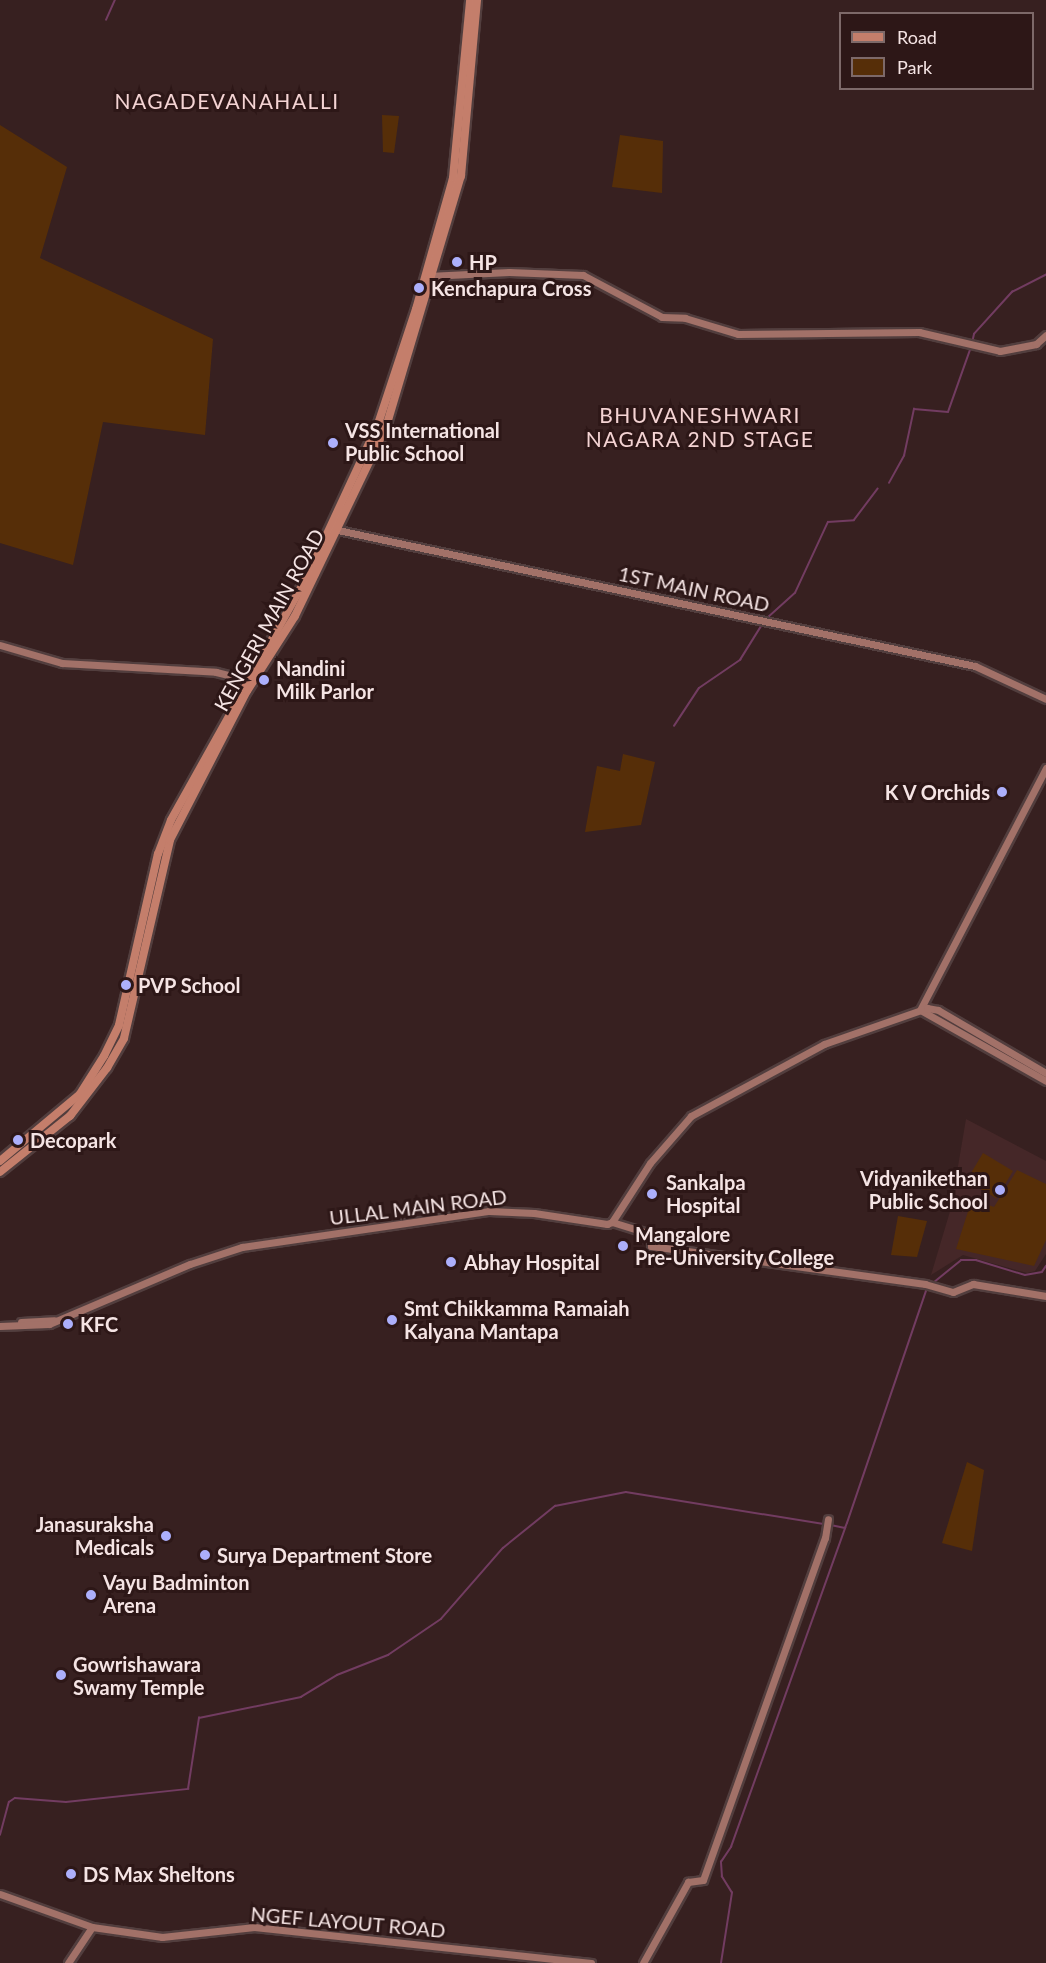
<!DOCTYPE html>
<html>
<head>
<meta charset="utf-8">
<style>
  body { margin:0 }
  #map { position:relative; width:1046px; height:1963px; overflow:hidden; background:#372020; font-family:Lato,sans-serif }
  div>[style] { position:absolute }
  .built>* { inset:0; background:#452728 }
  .green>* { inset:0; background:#562e08; transform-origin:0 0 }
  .stream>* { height:1.5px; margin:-0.75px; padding:0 0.75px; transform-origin:0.75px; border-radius:0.75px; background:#723c61 }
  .roads { filter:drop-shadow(2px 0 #523e3e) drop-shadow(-2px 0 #523e3e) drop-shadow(0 2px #523e3e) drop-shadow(0 -2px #523e3e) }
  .secondary>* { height:7px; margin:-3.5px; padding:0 3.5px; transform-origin:3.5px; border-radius:3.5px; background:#a27168 }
  .primary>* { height:8px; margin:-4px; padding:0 4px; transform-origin:4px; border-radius:4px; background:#c47e6b }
  .dots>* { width:16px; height:16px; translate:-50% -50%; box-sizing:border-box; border:3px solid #2d1717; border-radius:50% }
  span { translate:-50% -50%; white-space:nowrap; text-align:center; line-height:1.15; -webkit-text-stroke:6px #2d1717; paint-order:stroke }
  .poi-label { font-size:20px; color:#f5e4e4; font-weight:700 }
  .left { translate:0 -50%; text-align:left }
  .right { translate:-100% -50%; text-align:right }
  .street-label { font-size:20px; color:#f5e4e4 }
  .neighbourhood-label { font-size:21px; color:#f4d3d3; letter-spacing:1.5px }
  .legend { position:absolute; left:839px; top:12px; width:195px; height:78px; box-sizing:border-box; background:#2d1717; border:2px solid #7d6969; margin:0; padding:8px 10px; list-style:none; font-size:18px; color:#f5e4e4 }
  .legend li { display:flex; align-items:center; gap:12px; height:30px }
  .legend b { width:30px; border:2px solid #7d6969 }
</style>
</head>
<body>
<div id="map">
  <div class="built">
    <i style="clip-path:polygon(966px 1119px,1046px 1161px,1046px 1254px,1035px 1271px,1027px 1273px,963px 1255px,931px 1275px,951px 1208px)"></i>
  </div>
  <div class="green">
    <i style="clip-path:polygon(382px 115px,399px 116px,394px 153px,383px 152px)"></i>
    <i style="clip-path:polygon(0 125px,67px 167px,40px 258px,213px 339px,205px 435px,103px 422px,73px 565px,0 543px)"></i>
    <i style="clip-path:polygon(620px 135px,663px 141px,662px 193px,612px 187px)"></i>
    <i style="clip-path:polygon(623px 754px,655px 762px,641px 825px,585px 832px,597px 766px,620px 771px)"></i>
    <i style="left:983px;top:1153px;width:35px;height:32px;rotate:31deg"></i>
    <i style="clip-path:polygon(1017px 1170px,1046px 1184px,1046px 1240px,1034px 1266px,956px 1249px,972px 1199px,994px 1207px)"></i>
    <i style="clip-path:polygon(898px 1216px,927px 1221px,917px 1257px,891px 1255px)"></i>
    <i style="clip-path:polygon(967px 1462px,984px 1470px,972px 1551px,942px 1543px)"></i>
  </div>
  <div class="stream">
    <i style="left:106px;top:20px;width:22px;rotate:-66deg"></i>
    <i style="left:972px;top:343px;width:9px;rotate:-77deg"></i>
    <i style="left:974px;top:334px;width:57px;rotate:-47.9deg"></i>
    <i style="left:1012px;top:292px;width:38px;rotate:-27deg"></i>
    <i style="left:889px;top:483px;width:31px;rotate:-61deg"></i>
    <i style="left:904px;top:456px;width:48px;rotate:-78deg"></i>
    <i style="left:914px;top:409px;width:34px;rotate:5deg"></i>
    <i style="left:948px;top:412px;width:69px;rotate:-70.5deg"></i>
    <i style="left:766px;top:619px;width:39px;rotate:-42deg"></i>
    <i style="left:795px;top:593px;width:78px;rotate:-65.1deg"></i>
    <i style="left:828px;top:522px;width:26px;rotate:-4deg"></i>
    <i style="left:854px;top:520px;width:39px;rotate:-53deg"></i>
    <i style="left:674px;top:726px;width:45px;rotate:-56.7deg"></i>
    <i style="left:699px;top:688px;width:50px;rotate:-34.3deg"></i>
    <i style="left:740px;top:660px;width:44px;rotate:-58.1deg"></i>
    <i style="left:933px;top:1283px;width:36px;rotate:-39deg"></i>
    <i style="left:961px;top:1260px;width:15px"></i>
    <i style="left:976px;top:1260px;width:51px;rotate:17deg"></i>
    <i style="left:1025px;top:1275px;width:17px;rotate:-10deg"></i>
    <i style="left:1042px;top:1272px;width:7px;rotate:-56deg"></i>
    <i style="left:831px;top:1525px;width:14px;rotate:12deg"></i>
    <i style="left:845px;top:1528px;width:5px;rotate:-68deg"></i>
    <i style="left:847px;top:1523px;width:248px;rotate:-71.2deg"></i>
    <i style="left:0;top:1835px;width:34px;rotate:-75deg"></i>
    <i style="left:9px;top:1802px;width:7px;rotate:-34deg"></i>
    <i style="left:15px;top:1798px;width:51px;rotate:4.5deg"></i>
    <i style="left:66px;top:1802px;width:123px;rotate:-6.1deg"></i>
    <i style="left:188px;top:1789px;width:72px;rotate:-81.2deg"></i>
    <i style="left:199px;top:1718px;width:104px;rotate:-11.6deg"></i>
    <i style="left:301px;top:1697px;width:42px;rotate:-31.4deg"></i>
    <i style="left:337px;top:1675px;width:55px;rotate:-21.4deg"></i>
    <i style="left:388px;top:1655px;width:64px;rotate:-34.2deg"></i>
    <i style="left:441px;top:1619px;width:94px;rotate:-48.9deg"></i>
    <i style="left:503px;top:1548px;width:67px;rotate:-38.9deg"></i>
    <i style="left:555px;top:1506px;width:72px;rotate:-11.2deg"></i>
    <i style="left:626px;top:1492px;width:200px;rotate:9.2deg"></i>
    <i style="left:721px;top:1963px;width:71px;rotate:-81.1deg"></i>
    <i style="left:732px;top:1893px;width:19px;rotate:-122deg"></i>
    <i style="left:722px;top:1877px;width:15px;rotate:-94deg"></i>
    <i style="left:721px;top:1862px;width:18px;rotate:-56deg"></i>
    <i style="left:731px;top:1847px;width:339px;rotate:-70.3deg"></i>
  </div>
  <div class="roads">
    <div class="secondary">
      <i style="left:428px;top:276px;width:81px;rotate:-2.8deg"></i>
      <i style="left:509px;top:272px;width:74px;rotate:2.3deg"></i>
      <i style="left:583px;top:275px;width:89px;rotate:28deg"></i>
      <i style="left:662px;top:317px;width:23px;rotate:2deg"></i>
      <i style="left:685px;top:318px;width:55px;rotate:16.8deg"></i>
      <i style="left:738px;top:334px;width:181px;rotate:-0.6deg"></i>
      <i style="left:919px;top:332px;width:83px;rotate:13.2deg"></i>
      <i style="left:1000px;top:351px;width:37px;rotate:-11deg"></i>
      <i style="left:1036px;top:344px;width:13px;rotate:-42deg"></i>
      <i style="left:333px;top:529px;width:656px;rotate:12.05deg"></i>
      <i style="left:975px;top:666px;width:78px;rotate:24.9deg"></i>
      <i style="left:0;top:645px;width:65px;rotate:16.2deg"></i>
      <i style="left:62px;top:663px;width:154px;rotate:3.3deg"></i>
      <i style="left:216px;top:672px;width:38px;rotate:14deg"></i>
      <i style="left:920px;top:1010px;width:273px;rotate:-62.5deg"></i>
      <i style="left:922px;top:1011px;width:142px;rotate:29.4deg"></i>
      <i style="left:612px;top:1222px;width:41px;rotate:17.1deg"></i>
      <i style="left:651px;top:1234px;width:12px;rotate:90deg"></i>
      <i style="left:651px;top:1246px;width:277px;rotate:7.9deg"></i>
      <i style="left:925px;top:1284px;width:29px;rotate:16deg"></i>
      <i style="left:953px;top:1292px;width:22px;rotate:-22deg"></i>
      <i style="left:973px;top:1284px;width:74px;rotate:9.3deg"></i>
      <i style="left:21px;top:1322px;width:33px;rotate:-3deg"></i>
      <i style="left:0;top:1326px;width:49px;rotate:-2.3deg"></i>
      <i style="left:49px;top:1324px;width:153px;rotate:-23.1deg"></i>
      <i style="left:190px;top:1264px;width:55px;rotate:-18.1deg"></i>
      <i style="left:242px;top:1247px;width:250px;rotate:-8.3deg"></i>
      <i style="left:489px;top:1211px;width:45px;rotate:2.5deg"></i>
      <i style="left:534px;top:1213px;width:74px;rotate:8.6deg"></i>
      <i style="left:607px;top:1224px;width:5px;rotate:-22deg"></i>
      <i style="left:612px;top:1222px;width:70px;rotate:-57.2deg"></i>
      <i style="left:650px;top:1163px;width:62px;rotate:-48.9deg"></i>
      <i style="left:691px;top:1116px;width:151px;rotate:-28.4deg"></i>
      <i style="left:824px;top:1044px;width:109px;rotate:-19.3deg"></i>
      <i style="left:927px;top:1008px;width:11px;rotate:10deg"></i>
      <i style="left:938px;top:1010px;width:125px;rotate:30.3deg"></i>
      <i style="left:0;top:1894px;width:98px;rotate:19.7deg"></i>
      <i style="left:92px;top:1927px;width:71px;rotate:8.1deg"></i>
      <i style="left:162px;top:1937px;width:93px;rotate:-6.2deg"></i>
      <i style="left:254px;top:1927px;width:339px;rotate:6.1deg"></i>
      <i style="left:68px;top:1963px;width:43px;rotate:-56.3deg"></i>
      <i style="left:643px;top:1963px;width:93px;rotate:-60.9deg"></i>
      <i style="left:688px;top:1882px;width:15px;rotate:-8deg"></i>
      <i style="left:703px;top:1880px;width:363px;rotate:-70.4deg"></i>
      <i style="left:825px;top:1538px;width:19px;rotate:-81deg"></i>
    </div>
    <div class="primary">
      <i style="left:0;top:1161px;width:104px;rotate:-39.9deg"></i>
      <i style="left:80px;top:1094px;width:45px;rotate:-57.7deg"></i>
      <i style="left:104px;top:1056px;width:34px;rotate:-64deg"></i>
      <i style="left:119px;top:1025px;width:175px;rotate:-77.2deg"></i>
      <i style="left:158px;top:854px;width:36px;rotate:-69deg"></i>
      <i style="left:171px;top:820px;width:278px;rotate:-60.8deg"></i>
      <i style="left:307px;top:577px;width:169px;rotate:-65.1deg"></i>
      <i style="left:378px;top:424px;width:121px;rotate:-71.7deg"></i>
      <i style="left:416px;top:309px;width:136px;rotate:-74.2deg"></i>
      <i style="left:453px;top:178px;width:179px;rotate:-84.5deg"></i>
      <i style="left:0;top:1172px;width:90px;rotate:-38.7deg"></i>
      <i style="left:70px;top:1116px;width:61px;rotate:-52.4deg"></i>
      <i style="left:107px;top:1068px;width:34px;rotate:-60deg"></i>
      <i style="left:124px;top:1038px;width:203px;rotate:-76.9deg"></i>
      <i style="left:170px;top:840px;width:168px;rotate:-62.7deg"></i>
      <i style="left:247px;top:691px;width:89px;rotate:-57.4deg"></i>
      <i style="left:295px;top:616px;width:210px;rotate:-64.3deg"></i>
      <i style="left:386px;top:427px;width:262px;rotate:-73.4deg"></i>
      <i style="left:461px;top:176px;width:177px;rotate:-84.8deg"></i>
    </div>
  </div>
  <div class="dots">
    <i style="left:457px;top:262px;background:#acaffb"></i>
    <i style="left:419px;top:288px;background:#acaffb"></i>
    <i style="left:333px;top:443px;background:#acaffb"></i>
    <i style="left:264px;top:680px;background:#acaffb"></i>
    <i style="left:1002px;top:792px;background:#acaffb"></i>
    <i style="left:126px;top:985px;background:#acaffb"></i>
    <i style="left:18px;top:1140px;background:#acaffb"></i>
    <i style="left:1000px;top:1190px;background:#acaffb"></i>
    <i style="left:652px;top:1194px;background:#acaffb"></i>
    <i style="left:623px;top:1246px;background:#acaffb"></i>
    <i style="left:451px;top:1262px;background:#acaffb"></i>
    <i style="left:392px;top:1320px;background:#acaffb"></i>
    <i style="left:68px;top:1324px;background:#acaffb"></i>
    <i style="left:166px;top:1536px;background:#acaffb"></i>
    <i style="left:205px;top:1555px;background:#acaffb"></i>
    <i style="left:91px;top:1595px;background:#acaffb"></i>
    <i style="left:61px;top:1675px;background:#acaffb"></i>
    <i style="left:71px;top:1874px;background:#acaffb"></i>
  </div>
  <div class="poi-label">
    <span class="left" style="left:469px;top:262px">HP</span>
    <span class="left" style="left:431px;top:288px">Kenchapura Cross</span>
    <span class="left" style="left:345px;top:442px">VSS International<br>Public School</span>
    <span class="left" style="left:276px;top:680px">Nandini<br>Milk Parlor</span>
    <span class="right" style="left:990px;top:792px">K V Orchids</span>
    <span class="left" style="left:138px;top:985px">PVP School</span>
    <span class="left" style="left:30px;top:1140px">Decopark</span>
    <span class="right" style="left:988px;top:1190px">Vidyanikethan<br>Public School</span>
    <span class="left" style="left:666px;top:1194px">Sankalpa<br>Hospital</span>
    <span class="left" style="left:635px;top:1246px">Mangalore<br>Pre-University College</span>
    <span class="left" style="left:464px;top:1262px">Abhay Hospital</span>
    <span class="left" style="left:404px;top:1320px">Smt Chikkamma Ramaiah<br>Kalyana Mantapa</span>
    <span class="left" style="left:80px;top:1324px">KFC</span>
    <span class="right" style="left:154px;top:1536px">Janasuraksha<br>Medicals</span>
    <span class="left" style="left:217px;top:1555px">Surya Department Store</span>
    <span class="left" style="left:103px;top:1594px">Vayu Badminton<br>Arena</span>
    <span class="left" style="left:73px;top:1676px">Gowrishawara<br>Swamy Temple</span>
    <span class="left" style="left:83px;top:1874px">DS Max Sheltons</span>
  </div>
  <div class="street-label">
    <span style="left:694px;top:589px;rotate:12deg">1ST MAIN ROAD</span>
    <span style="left:269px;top:620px;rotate:-61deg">KENGERI MAIN ROAD</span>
    <span style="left:418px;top:1207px;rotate:-7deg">ULLAL MAIN ROAD</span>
    <span style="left:348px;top:1922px;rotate:5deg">NGEF LAYOUT ROAD</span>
  </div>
  <div class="neighbourhood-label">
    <span style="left:227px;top:101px">NAGADEVANAHALLI</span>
    <span style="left:700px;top:427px">BHUVANESHWARI<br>NAGARA 2ND STAGE</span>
  </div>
  <ul class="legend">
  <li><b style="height:8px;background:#c47e6b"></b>Road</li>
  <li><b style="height:16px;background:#562e08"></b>Park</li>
  </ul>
</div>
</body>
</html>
